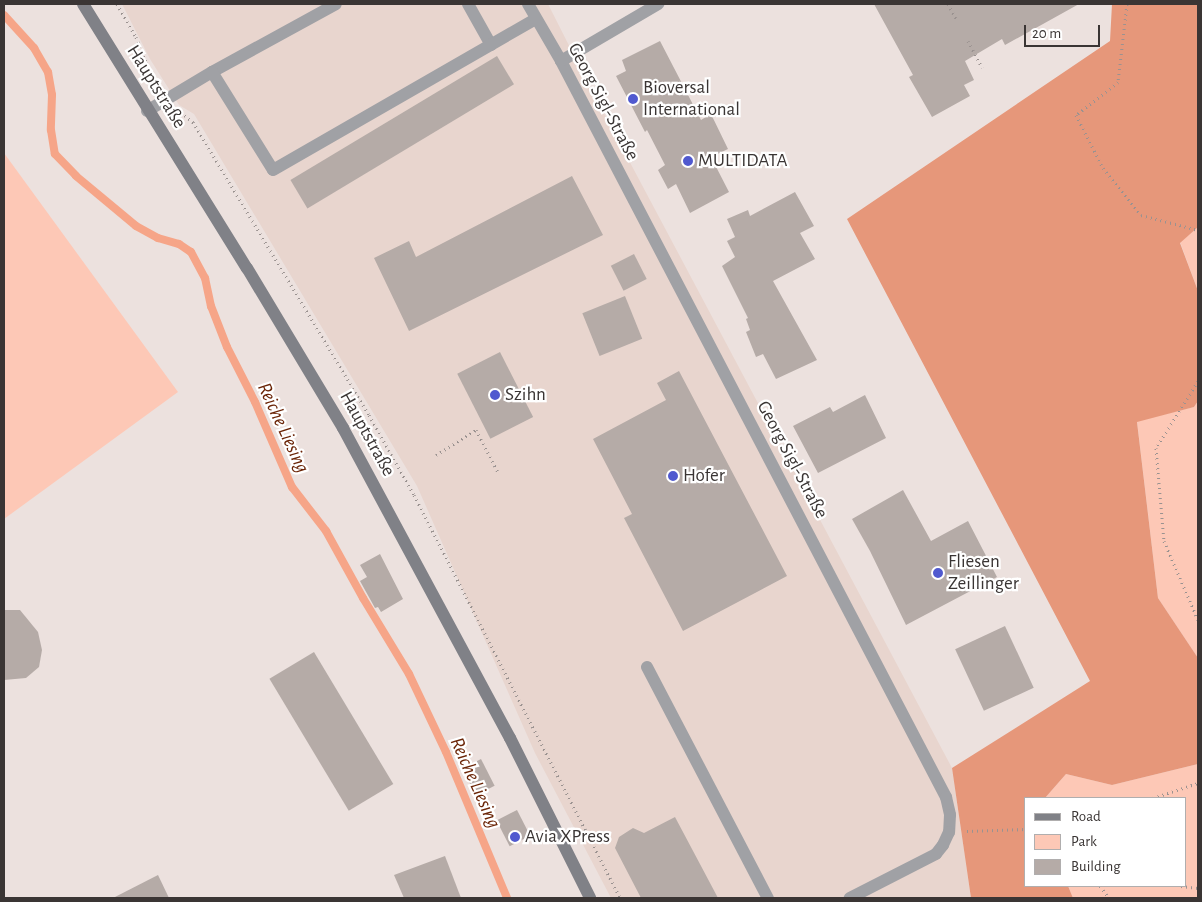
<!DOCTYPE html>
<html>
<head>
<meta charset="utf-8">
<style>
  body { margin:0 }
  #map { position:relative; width:1202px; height:902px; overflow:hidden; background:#ece1de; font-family:"Alegreya Sans",sans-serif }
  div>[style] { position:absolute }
  .built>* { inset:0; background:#e8d5ce }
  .green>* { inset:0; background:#fdc8b6 }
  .forest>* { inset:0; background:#e6977a }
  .stream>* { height:8px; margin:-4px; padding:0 4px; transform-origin:4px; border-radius:4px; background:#f6a588 }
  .building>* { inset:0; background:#b5aba7; transform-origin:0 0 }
  .path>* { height:3px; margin-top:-1.5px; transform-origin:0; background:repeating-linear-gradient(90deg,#9a9290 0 1px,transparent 0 5px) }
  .lane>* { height:12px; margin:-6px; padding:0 6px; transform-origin:6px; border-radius:6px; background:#a0a1a5 }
  .street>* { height:12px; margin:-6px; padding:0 6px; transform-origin:6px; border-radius:6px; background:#a0a1a5 }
  .secondary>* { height:12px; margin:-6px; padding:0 6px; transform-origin:6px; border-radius:6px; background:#808187 }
  .dots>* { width:14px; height:14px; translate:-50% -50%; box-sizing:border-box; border:2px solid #fff; border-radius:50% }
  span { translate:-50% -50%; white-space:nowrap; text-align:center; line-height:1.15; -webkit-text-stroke:4.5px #fff; paint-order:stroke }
  .street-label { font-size:19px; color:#3a3534 }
  .poi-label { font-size:19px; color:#3a3534 }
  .left { translate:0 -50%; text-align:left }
  .water-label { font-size:20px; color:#6b2507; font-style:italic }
  .frame { position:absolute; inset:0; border:5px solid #3a3534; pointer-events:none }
  .legend { position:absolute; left:1024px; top:797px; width:162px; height:90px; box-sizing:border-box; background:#fff; border:1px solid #b0aeae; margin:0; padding:6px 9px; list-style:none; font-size:15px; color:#3a3534 }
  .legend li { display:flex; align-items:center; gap:10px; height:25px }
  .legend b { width:25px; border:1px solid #b0aeae }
  .scale { position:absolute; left:1024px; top:25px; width:76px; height:22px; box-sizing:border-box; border:2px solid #3a3534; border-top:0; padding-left:6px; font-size:15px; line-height:18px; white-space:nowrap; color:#3a3534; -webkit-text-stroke:4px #fff; paint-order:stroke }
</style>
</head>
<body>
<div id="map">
  <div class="built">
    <i style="clip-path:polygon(122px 4px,548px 4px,592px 91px,952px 768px,971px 898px,611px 898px,535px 753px,417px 486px,194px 114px,179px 105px,150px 59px)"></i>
  </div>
  <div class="green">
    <i style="clip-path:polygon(4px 153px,178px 392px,4px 519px)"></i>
    <i style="clip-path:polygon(1198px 227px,1198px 291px,1180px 242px)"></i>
    <i style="clip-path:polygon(1198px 401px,1198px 658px,1158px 598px,1137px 421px,1194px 407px)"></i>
    <i style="clip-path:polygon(1198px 764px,1198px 898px,1073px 898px,1068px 886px,1186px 886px,1186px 798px,1045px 798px,1066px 774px,1112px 785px)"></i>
  </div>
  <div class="forest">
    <i style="clip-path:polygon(1112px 4px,1198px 4px,1198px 227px,1180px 243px,1198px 291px,1198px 401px,1194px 407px,1137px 422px,1158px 598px,1198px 658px,1198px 764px,1112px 785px,1066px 774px,1045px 798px,1026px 798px,1026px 886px,1068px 886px,1073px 898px,971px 898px,952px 768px,1090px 681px,847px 219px,1110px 41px)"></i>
  </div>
  <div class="stream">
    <i style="left:4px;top:15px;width:45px;rotate:47.7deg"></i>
    <i style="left:34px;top:48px;width:28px;rotate:60deg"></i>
    <i style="left:48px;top:72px;width:23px;rotate:80deg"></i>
    <i style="left:52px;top:95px;width:35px;rotate:92deg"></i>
    <i style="left:51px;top:130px;width:24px;rotate:81deg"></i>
    <i style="left:55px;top:154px;width:30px;rotate:46deg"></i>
    <i style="left:76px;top:176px;width:78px;rotate:39.8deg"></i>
    <i style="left:136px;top:226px;width:25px;rotate:29deg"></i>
    <i style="left:158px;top:238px;width:22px;rotate:16deg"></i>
    <i style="left:179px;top:244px;width:14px;rotate:34deg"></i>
    <i style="left:191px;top:252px;width:30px;rotate:62deg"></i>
    <i style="left:205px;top:278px;width:29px;rotate:78deg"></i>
    <i style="left:211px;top:306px;width:44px;rotate:68.7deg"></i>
    <i style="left:227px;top:347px;width:62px;rotate:63deg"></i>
    <i style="left:255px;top:402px;width:93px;rotate:66.5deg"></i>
    <i style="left:292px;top:487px;width:56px;rotate:52.3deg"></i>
    <i style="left:326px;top:531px;width:77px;rotate:61.1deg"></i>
    <i style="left:363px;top:598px;width:89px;rotate:58.8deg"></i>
    <i style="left:409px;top:674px;width:86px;rotate:64.6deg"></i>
    <i style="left:446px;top:752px;width:158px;rotate:67.3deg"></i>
  </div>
  <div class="building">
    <i style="clip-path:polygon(874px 4px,1079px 4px,1005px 45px,1002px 39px,965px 61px,974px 80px,964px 85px,970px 96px,932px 117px,909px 77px,913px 75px)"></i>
    <i style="clip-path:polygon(660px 41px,701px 120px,711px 114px,728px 149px,711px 157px,729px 192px,690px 213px,676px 184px,668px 189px,658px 170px,665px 165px,647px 130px,645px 132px,616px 76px,626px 71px,622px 60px)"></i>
    <i style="left:497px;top:56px;width:33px;height:241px;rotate:59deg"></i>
    <i style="clip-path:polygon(572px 176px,603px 235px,409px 331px,374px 258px,409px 241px,416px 257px)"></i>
    <i style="clip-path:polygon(795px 192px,814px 226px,800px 233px,815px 259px,773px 281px,817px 360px,776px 379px,763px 354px,756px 357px,746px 332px,750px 330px,746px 319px,748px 318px,722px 266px,735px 257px,727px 241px,735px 237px,727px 219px,748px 210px,750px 216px)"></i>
    <i style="left:634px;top:254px;width:28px;height:26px;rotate:63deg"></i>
    <i style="left:625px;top:296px;width:46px;height:46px;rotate:68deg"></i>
    <i style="left:500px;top:352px;width:73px;height:48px;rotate:63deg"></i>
    <i style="clip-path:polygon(679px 371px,787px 576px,683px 631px,624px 518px,632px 514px,593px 439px,666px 400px,657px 383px)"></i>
    <i style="clip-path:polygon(865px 395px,886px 438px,818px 473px,793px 426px,830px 407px,833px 412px)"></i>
    <i style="clip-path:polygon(903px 490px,931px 541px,968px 521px,997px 577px,906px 625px,870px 551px,852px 519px)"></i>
    <i style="clip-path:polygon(380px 554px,403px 599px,381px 612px,378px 607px,375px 608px,360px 581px,367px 577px,360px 565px)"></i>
    <i style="clip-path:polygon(4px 610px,20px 610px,38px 632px,42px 650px,39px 667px,26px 678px,4px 680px)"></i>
    <i style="left:1005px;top:626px;width:68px;height:55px;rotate:65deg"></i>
    <i style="left:314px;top:652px;width:154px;height:52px;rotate:59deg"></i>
    <i style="left:481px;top:759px;width:30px;height:21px;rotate:63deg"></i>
    <i style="left:517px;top:810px;width:29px;height:23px;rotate:63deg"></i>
    <i style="clip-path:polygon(675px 817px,718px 898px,641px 898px,615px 848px,619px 837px,633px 828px,644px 833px)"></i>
    <i style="clip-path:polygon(445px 856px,461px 898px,404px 898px,394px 875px)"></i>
    <i style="clip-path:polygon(158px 875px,169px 898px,113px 898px)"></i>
  </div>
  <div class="path">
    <i style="left:117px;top:4px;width:38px;rotate:60deg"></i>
    <i style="left:136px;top:37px;width:27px;rotate:68deg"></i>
    <i style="left:146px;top:62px;width:23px;rotate:61deg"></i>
    <i style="left:948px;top:4px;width:18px;rotate:61deg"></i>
    <i style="left:1127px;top:4px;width:79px;rotate:96.6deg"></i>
    <i style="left:1118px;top:82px;width:53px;rotate:141.8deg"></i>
    <i style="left:1076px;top:115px;width:59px;rotate:63deg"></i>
    <i style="left:1103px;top:168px;width:60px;rotate:51deg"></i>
    <i style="left:1141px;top:215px;width:59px;rotate:14.7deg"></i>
    <i style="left:968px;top:41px;width:30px;rotate:62deg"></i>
    <i style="left:181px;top:112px;width:16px;rotate:40deg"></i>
    <i style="left:193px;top:122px;width:342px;rotate:59deg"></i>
    <i style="left:369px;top:415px;width:92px;rotate:60.6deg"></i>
    <i style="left:414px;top:495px;width:453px;rotate:62.9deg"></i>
    <i style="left:1198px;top:381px;width:79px;rotate:122.1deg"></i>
    <i style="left:1156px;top:448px;width:93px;rotate:85.1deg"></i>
    <i style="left:1164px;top:541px;width:86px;rotate:66.7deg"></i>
    <i style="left:436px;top:455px;width:47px;rotate:-32deg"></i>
    <i style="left:476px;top:430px;width:47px;rotate:62.4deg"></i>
    <i style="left:1153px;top:798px;width:47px;rotate:-18.4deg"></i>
    <i style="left:967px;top:831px;width:59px;rotate:-1.9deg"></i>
    <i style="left:1100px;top:886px;width:15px;rotate:53deg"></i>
    <i style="left:1181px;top:886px;width:17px;rotate:7deg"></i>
  </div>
  <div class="lane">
    <i style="left:468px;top:4px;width:47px;rotate:60.7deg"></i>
    <i style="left:212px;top:72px;width:141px;rotate:-28.7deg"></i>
    <i style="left:147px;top:111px;width:76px;rotate:-31deg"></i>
    <i style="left:212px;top:72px;width:115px;rotate:58.1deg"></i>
    <i style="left:273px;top:170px;width:303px;rotate:-29.9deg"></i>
    <i style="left:647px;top:667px;width:261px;rotate:62.4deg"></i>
  </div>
  <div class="street">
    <i style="left:528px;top:4px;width:66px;rotate:59.9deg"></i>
    <i style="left:561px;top:61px;width:831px;rotate:62.39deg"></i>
    <i style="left:946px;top:797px;width:18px;rotate:77deg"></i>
    <i style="left:950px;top:815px;width:17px;rotate:93deg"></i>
    <i style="left:949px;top:832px;width:14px;rotate:115deg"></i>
    <i style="left:943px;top:845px;width:11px;rotate:128deg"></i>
    <i style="left:936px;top:854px;width:97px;rotate:152.9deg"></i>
    <i style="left:561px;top:61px;width:113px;rotate:-30.4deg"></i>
  </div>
  <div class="secondary">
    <i style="left:83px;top:4px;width:311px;rotate:58.2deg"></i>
    <i style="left:247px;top:268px;width:187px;rotate:59deg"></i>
    <i style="left:343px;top:428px;width:352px;rotate:61.7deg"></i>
    <i style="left:510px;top:738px;width:179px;rotate:63.4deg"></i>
  </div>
  <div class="dots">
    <i style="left:633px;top:99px;background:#5059cf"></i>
    <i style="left:688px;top:161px;background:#5059cf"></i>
    <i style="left:495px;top:395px;background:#5059cf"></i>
    <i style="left:673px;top:476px;background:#5059cf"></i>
    <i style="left:938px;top:573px;background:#5059cf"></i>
    <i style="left:515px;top:837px;background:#5059cf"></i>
  </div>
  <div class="street-label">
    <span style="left:156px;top:87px;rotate:58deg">Hauptstraße</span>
    <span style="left:603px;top:102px;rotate:62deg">Georg Sigl-Straße</span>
    <span style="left:367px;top:434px;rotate:61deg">Hauptstraße</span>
    <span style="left:792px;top:460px;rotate:62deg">Georg Sigl-Straße</span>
  </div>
  <div class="poi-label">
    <span class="left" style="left:643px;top:99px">Bioversal<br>International</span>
    <span class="left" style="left:698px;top:161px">MULTIDATA</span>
    <span class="left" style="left:505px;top:395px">Szihn</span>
    <span class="left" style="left:683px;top:476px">Hofer</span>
    <span class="left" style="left:948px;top:573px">Fliesen<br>Zeillinger</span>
    <span class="left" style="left:525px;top:837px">Avia XPress</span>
  </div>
  <div class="water-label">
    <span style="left:283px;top:428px;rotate:65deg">Reiche Liesing</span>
    <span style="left:475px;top:783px;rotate:66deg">Reiche Liesing</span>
  </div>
  <div class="frame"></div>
  <ul class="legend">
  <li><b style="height:6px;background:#808187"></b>Road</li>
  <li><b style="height:14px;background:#fdc8b6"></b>Park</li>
  <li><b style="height:14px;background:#b5aba7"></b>Building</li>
  </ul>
  <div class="scale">20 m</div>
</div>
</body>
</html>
